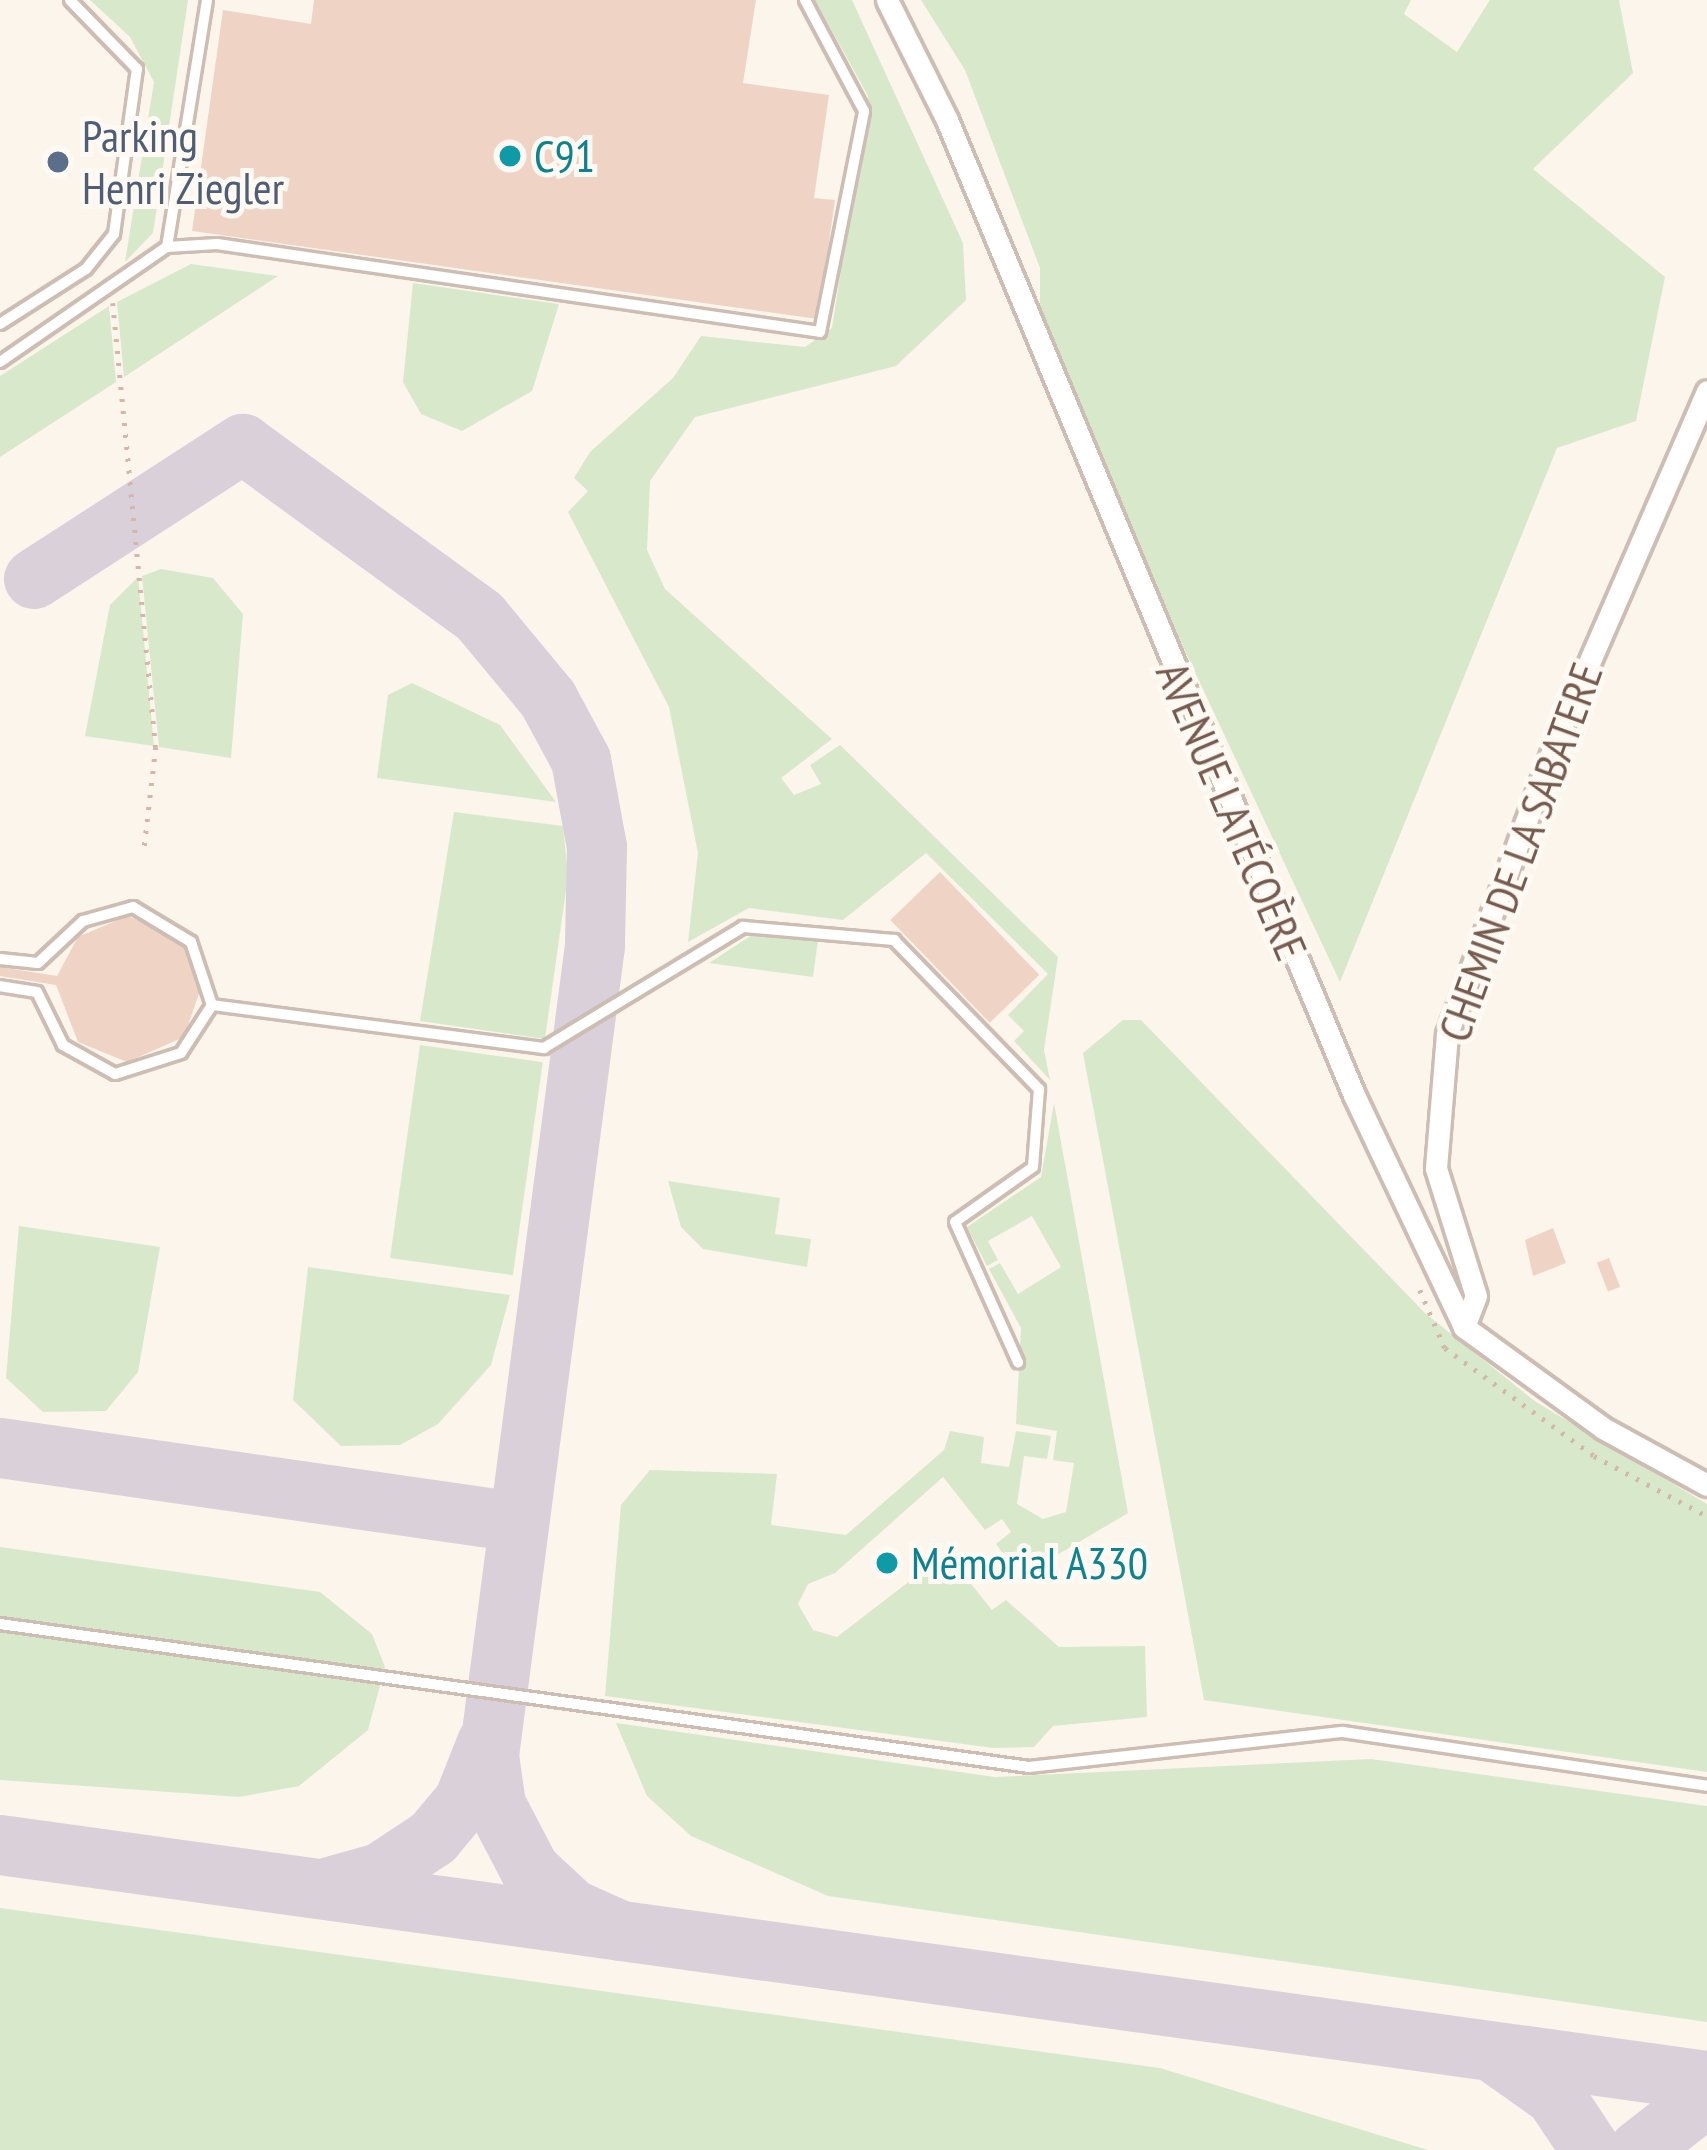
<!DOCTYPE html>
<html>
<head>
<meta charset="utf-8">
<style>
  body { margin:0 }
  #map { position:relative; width:1707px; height:2150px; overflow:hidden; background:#fbf5ec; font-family:"PT Sans Narrow",sans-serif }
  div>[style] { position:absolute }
  .green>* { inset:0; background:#d8e9cb; transform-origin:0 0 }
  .taxiway>* { height:60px; margin:-30px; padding:0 30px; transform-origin:30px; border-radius:30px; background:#d9d0d9 }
  .building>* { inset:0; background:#efd4c6; transform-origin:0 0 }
  .path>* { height:4.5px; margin-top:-2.25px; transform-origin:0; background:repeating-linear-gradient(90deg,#d4b7a8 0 3px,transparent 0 12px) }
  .roads { filter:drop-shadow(3px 0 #cdbdb2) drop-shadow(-3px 0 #cdbdb2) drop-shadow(0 3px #cdbdb2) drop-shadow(0 -3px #cdbdb2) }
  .service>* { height:10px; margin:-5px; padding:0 5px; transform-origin:5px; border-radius:5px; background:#fff }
  .minor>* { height:21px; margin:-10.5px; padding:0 10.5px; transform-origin:10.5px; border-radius:10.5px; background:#fff }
  .dots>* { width:33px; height:33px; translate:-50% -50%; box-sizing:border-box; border:6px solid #fef9f2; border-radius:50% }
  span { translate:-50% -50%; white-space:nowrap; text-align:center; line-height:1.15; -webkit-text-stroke:10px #fef9f2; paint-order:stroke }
  .service-label { font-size:45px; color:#4e5e75 }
  .left { translate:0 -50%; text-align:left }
  .culture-label { font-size:45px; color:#0d838f }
  .street-label { font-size:45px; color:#755b50 }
</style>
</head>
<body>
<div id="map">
  <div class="green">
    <i style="clip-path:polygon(90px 0,188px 0,153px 233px,125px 262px,154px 82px,130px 37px)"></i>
    <i style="clip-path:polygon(815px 0,852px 0,963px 243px,966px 300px,896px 366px,695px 417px,650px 481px,647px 550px,665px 589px,832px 739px,781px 778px,794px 795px,821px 784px,810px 765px,840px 745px,1058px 957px,1044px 1050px,1050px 1080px,1014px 1041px,1024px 1031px,1008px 1015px,1048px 974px,926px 853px,843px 920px,749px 908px,688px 942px,698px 853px,669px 707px,568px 512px,588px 491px,574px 478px,590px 452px,673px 378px,701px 336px,805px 347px,832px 328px,868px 96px)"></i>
    <i style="clip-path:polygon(921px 0,1411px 0,1404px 14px,1457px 52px,1490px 0,1619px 0,1633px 73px,1533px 169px,1665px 277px,1636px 421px,1557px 448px,1340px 982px,1040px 341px,1040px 268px,965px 70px)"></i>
    <i style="clip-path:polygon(191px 264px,278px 276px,124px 377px,117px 302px)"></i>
    <i style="clip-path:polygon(413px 283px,559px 304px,532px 391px,462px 431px,421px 414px,403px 382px)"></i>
    <i style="clip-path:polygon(109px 306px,116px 382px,0 457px,0 376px)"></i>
    <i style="clip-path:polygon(161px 569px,213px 578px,243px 614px,231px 758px,159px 747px,142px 576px)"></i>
    <i style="clip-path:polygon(138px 577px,154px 746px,85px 736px,110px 605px)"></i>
    <i style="clip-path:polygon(412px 683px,500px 725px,556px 802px,377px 778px,388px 695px)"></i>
    <i style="clip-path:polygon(454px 812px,563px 826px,568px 876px,545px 1039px,420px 1021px)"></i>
    <i style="clip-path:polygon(755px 933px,818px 940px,813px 977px,709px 963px)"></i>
    <i style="clip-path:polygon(1123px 1020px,1141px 1020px,1425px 1313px,1536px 1402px,1707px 1504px,1707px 1772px,1204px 1700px,1083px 1053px)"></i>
    <i style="left:420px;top:1045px;width:124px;height:215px;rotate:8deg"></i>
    <i style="clip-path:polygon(1054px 1103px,1128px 1513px,1020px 1577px,996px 1544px,1011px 1532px,1002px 1519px,985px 1530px,943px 1477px,835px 1573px,808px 1584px,798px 1604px,813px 1630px,837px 1637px,946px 1553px,992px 1610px,1006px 1600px,1059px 1647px,1145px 1646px,1147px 1717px,1053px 1726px,1034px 1747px,993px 1748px,605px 1696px,621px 1505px,650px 1470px,777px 1474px,771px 1525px,846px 1535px,944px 1450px,950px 1431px,984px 1437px,981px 1463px,1009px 1467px,1016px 1431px,1051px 1436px,1047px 1459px,1024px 1456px,1017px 1504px,1043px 1519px,1066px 1512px,1074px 1463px,1053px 1460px,1057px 1431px,1016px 1424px,1021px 1328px,989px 1269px,1000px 1263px,1018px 1294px,1061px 1267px,1032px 1216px,988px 1241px,998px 1260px,987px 1266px,967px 1227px,1041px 1177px)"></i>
    <i style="clip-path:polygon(668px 1181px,780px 1198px,775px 1234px,811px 1239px,807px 1267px,703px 1249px,681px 1227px)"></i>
    <i style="clip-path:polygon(19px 1226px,160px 1247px,138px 1372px,106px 1411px,43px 1412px,6px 1378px)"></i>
    <i style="clip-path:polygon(308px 1267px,510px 1295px,491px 1365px,438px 1424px,400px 1445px,341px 1446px,293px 1400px)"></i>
    <i style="clip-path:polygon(0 1547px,320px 1592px,372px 1634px,385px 1667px,368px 1730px,299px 1786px,239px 1797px,0 1780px)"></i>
    <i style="clip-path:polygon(616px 1723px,995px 1777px,1371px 1759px,1707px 1806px,1707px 2022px,828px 1896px,691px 1836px,647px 1796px)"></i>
    <i style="clip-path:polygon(0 1908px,1160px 2068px,1428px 2150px,0 2150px)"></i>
  </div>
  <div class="taxiway">
    <i style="left:34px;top:579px;width:249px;rotate:-32.9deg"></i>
    <i style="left:243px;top:444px;width:293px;rotate:36.1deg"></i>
    <i style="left:480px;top:617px;width:107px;rotate:50.3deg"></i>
    <i style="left:548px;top:699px;width:69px;rotate:61.6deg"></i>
    <i style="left:581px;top:760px;width:88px;rotate:79.6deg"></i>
    <i style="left:597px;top:847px;width:99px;rotate:91.2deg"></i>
    <i style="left:595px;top:946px;width:817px;rotate:97.46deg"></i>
    <i style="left:489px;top:1756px;width:49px;rotate:81.9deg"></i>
    <i style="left:496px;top:1805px;width:73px;rotate:62.4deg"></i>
    <i style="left:530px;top:1870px;width:57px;rotate:42.9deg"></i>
    <i style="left:572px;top:1909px;width:54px;rotate:24.2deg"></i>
    <i style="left:0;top:1448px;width:522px;rotate:8.15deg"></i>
    <i style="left:0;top:1845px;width:1723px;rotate:7.87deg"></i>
    <i style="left:330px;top:1887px;width:52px;rotate:-15.6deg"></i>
    <i style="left:380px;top:1873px;width:64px;rotate:-33.4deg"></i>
    <i style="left:433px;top:1838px;width:48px;rotate:-50deg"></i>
    <i style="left:464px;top:1801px;width:62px;rotate:-68.4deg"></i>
    <i style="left:1497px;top:2055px;width:71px;rotate:35.3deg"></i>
    <i style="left:1555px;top:2096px;width:65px;rotate:56.3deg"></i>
    <i style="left:1639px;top:2150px;width:86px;rotate:-37.9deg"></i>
  </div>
  <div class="building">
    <i style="clip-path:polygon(314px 0,756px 0,743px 83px,829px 95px,814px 198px,835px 200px,818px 319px,192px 231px,223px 10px,311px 24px)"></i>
    <i style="left:940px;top:872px;width:143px;height:69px;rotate:46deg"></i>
    <i style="clip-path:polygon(127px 916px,178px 935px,202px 985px,184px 1037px,127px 1062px,78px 1042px,56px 985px,0 976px,0 967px,57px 976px,78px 937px)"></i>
    <i style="clip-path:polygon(1553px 1228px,1566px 1263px,1533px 1276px,1525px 1240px)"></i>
    <i style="left:1609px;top:1258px;width:31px;height:13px;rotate:69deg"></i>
  </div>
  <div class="path">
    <i style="left:113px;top:303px;width:446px;rotate:84.5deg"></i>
    <i style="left:156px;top:747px;width:104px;rotate:96.6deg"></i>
    <i style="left:1420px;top:1290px;width:63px;rotate:66.7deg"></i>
    <i style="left:1445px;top:1348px;width:184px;rotate:35.9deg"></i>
    <i style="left:1594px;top:1456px;width:128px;rotate:28deg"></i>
  </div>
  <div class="roads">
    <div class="service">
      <i style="left:167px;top:247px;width:50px;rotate:-3.4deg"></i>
      <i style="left:217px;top:244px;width:609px;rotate:8.3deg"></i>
      <i style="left:820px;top:332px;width:225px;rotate:-78.7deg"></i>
      <i style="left:864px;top:111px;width:126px;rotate:-118deg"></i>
      <i style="left:0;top:324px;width:102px;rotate:-32.6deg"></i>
      <i style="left:86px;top:269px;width:45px;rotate:-51.3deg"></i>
      <i style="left:114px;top:234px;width:167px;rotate:-82.1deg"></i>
      <i style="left:137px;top:69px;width:96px;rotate:-134.2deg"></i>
      <i style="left:0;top:362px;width:203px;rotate:-34.6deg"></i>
      <i style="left:167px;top:247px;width:250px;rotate:-80.8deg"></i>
      <i style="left:0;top:959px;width:38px;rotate:6deg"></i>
      <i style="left:38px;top:963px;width:62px;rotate:-43deg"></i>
      <i style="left:83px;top:921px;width:52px;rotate:-15.6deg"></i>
      <i style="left:133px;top:907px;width:68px;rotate:31.1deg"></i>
      <i style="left:191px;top:942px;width:66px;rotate:71.6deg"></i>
      <i style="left:212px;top:1005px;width:57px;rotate:122.9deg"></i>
      <i style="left:181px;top:1053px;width:69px;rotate:162.3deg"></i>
      <i style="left:115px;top:1074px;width:60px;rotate:-150.9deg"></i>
      <i style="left:63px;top:1045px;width:59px;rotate:-116.1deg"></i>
      <i style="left:37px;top:992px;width:37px;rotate:-171deg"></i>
      <i style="left:212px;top:1005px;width:335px;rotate:7.4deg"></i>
      <i style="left:544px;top:1048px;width:233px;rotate:-31.3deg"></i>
      <i style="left:743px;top:927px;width:152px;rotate:4.9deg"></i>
      <i style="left:894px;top:940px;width:208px;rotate:45.8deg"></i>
      <i style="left:1039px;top:1089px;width:78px;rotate:94.4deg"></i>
      <i style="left:1033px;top:1167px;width:95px;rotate:144.8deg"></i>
      <i style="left:955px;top:1222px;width:154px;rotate:65.8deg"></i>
      <i style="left:0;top:1624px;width:1039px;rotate:7.91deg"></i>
      <i style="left:1029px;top:1767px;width:316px;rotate:-6.4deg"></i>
      <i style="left:1343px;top:1732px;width:368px;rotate:8.4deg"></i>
    </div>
    <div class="minor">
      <i style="left:887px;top:0;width:134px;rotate:63.4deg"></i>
      <i style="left:947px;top:120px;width:1057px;rotate:67.34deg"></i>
      <i style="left:1354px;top:1095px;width:257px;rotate:64.6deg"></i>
      <i style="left:1464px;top:1327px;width:172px;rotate:36deg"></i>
      <i style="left:1603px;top:1428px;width:119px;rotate:28.7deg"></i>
      <i style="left:1464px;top:1327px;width:33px;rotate:-69deg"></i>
      <i style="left:1476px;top:1296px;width:134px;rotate:-107.4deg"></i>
      <i style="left:1436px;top:1168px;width:134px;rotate:-85.3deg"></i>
      <i style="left:1447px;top:1034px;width:330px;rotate:-69.6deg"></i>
      <i style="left:1562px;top:725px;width:364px;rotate:-66.5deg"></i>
    </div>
  </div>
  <div class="dots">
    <i style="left:510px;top:156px;background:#0f9aa8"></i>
    <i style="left:58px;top:162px;background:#5c6f8a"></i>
    <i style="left:887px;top:1563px;background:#0f9aa8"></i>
  </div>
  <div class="service-label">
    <span class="left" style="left:82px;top:162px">Parking<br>Henri Ziegler</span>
  </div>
  <div class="culture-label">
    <span class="left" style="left:534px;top:156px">C91</span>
    <span class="left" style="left:911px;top:1563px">Mémorial A330</span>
  </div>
  <div class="street-label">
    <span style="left:1232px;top:811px;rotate:67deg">AVENUE LATÉCOÈRE</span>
    <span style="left:1520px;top:852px;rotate:-70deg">CHEMIN DE LA SABATERE</span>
  </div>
</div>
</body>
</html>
